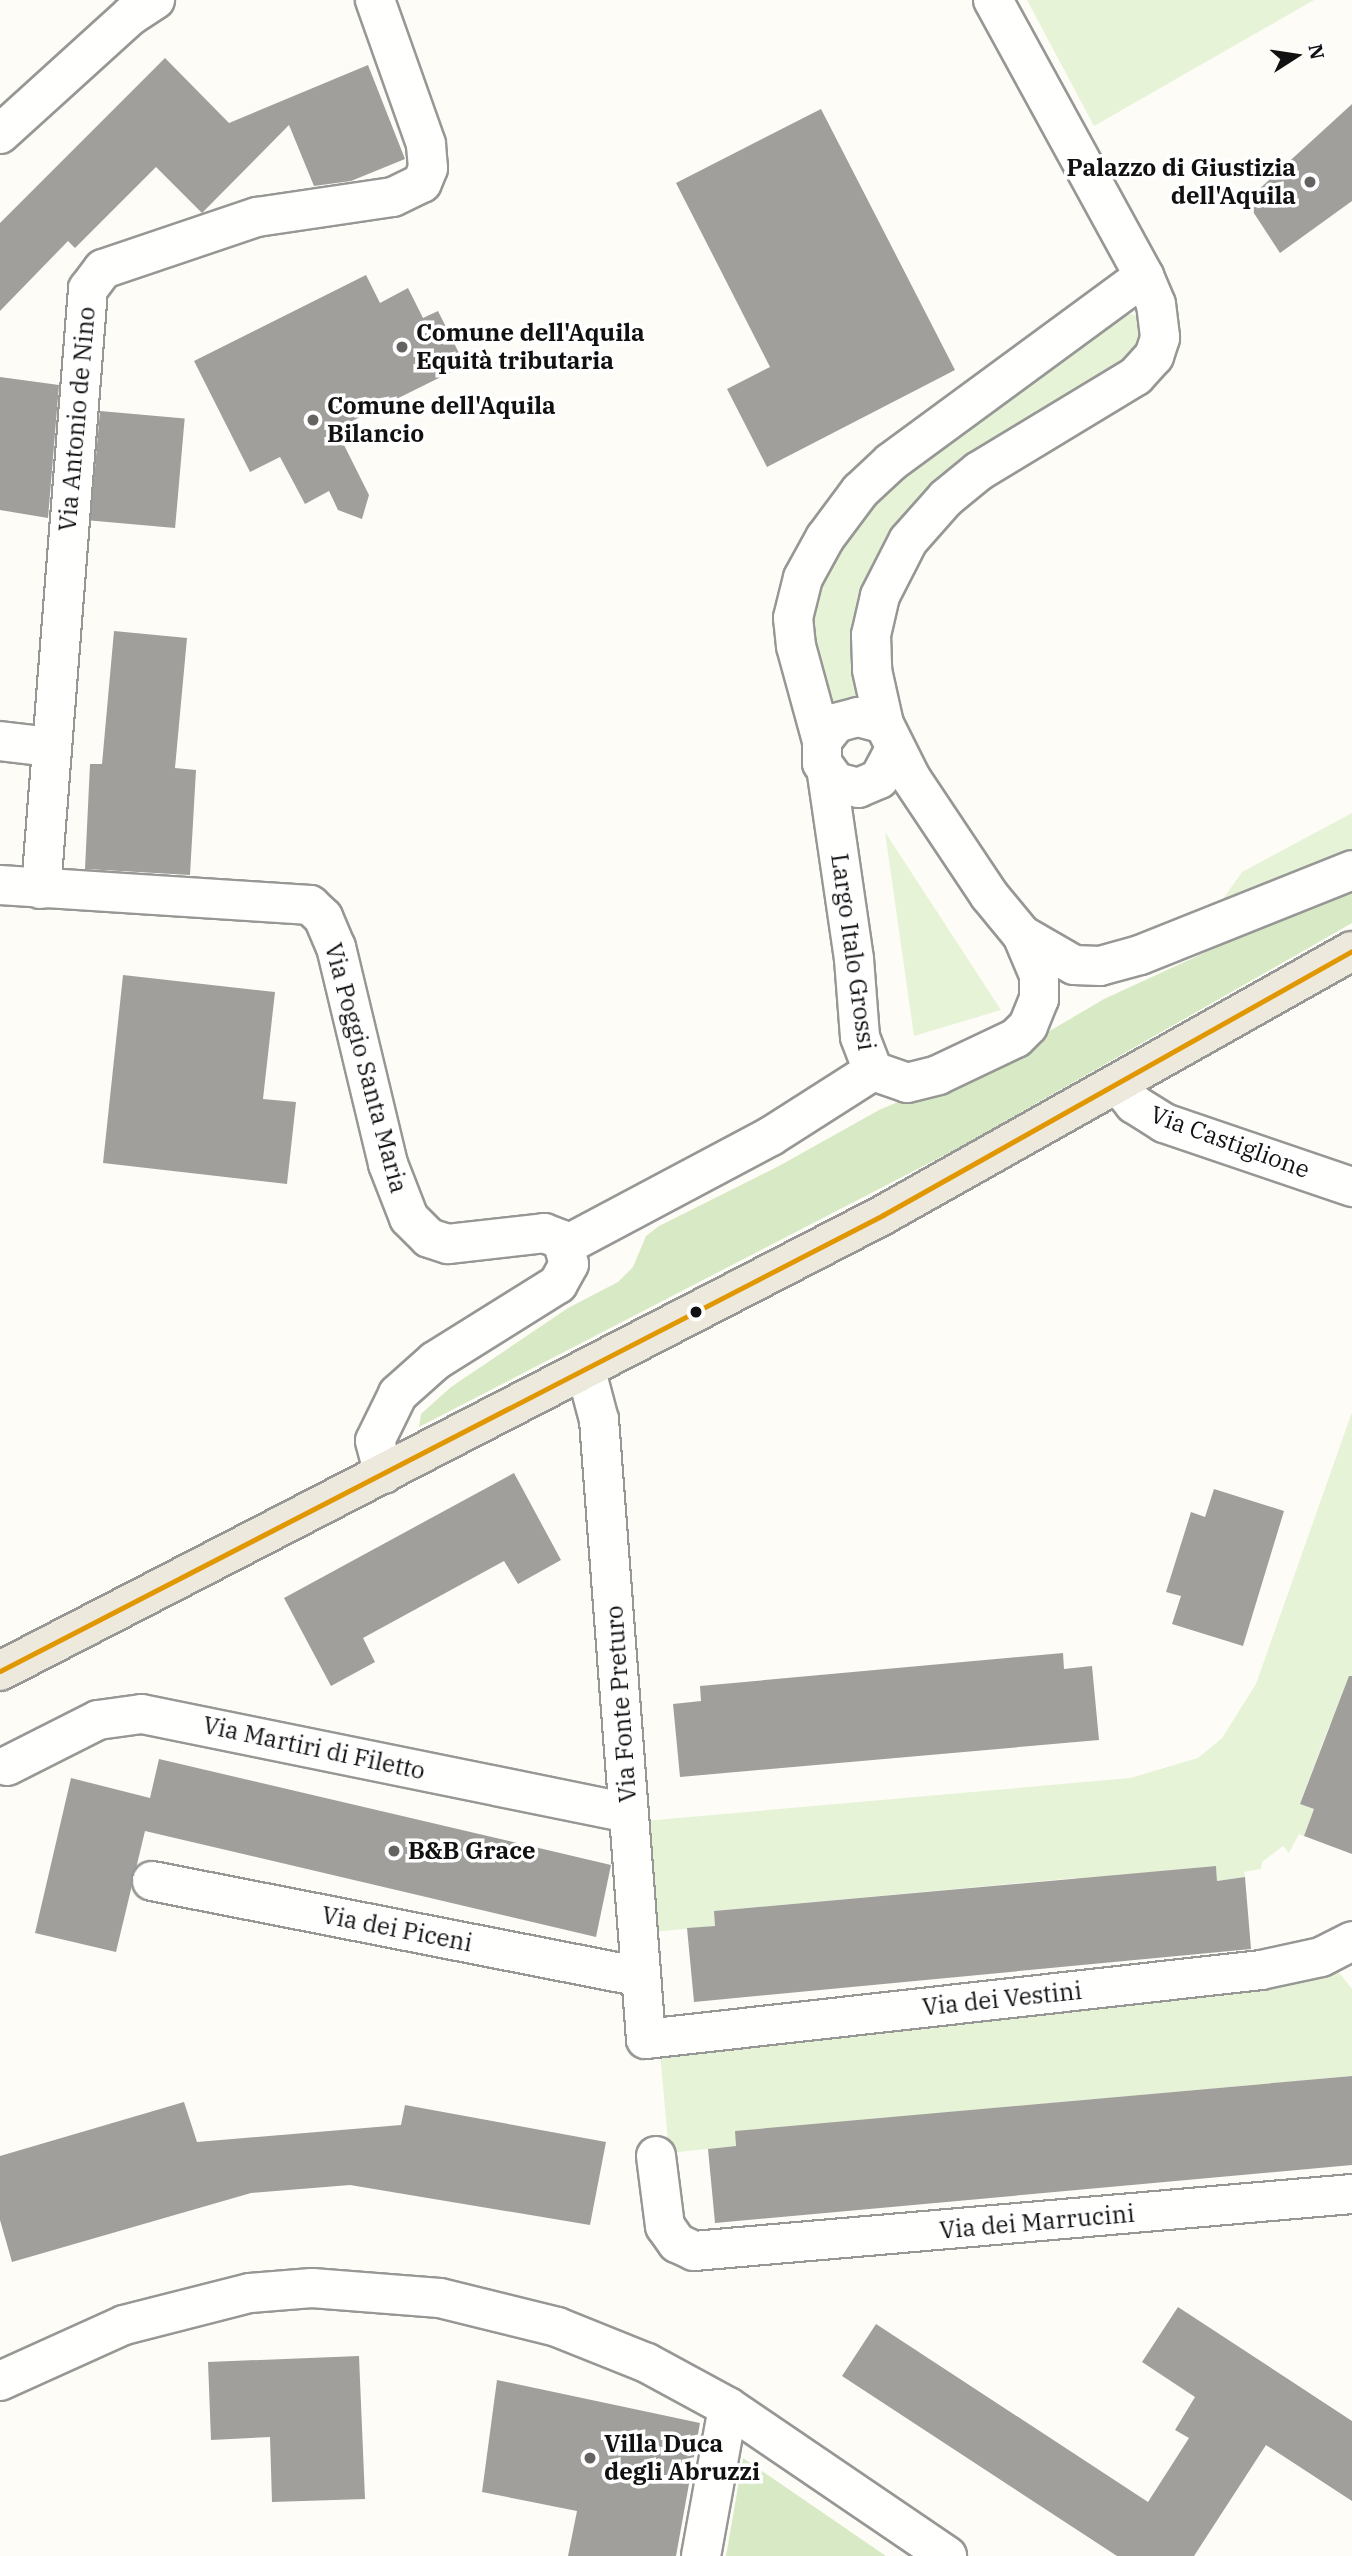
<!DOCTYPE html>
<html>
<head>
<meta charset="utf-8">
<style>
  body { margin:0 }
  #map { position:relative; width:1352px; height:2556px; overflow:hidden; background:#fdfcf7; font-family:"IBM Plex Serif",serif }
  div>[style] { position:absolute }
  .green>* { inset:0; background:#e7f3d7 }
  .forest>* { inset:0; background:#d8eac5 }
  .building>* { inset:0; background:#a19f9c; transform-origin:0 0 }
  .roads { filter:drop-shadow(2px 0 #979795) drop-shadow(-2px 0 #979795) drop-shadow(0 2px #979795) drop-shadow(0 -2px #979795) }
  .minor>* { height:38px; margin:-19px; padding:0 19px; transform-origin:19px; border-radius:19px; background:#fffffe }
  .primary>* { height:38px; margin:-19px; padding:0 19px; transform-origin:19px; border-radius:19px; background:#ede9dc }
  .bus-1>* { height:5px; margin:-2.5px; padding:0 2.5px; transform-origin:2.5px; border-radius:2.5px; background:#e09702 }
  .dots>* { width:19px; height:19px; translate:-50% -50%; box-sizing:border-box; border:4px solid #fff; border-radius:50% }
  span { translate:-50% -50%; white-space:nowrap; text-align:center; line-height:1.15; -webkit-text-stroke:7px #fff; paint-order:stroke }
  .poi-label { font-size:24px; color:#111; font-weight:700 }
  .right { translate:-100% -50%; text-align:right }
  .left { translate:0 -50%; text-align:left }
  .street-label { font-size:24px; color:#111 }
  .north { position:absolute; left:1261px; top:21px; width:70px; height:70px; -webkit-text-stroke:5px #fff; paint-order:stroke; rotate:78deg; font-size:19px; font-weight:700; line-height:28px; text-align:center; color:#111 }
  .north::after { content:''; display:block; margin:auto; width:24px; height:32px; background:#111; clip-path:polygon(50% 0,100% 100%,50% 72%,0 100%) }
</style>
</head>
<body>
<div id="map">
  <div class="green">
    <i style="clip-path:polygon(1027px 0,1314px 0,1094px 126px)"></i>
    <i style="clip-path:polygon(1131px 314px,1139px 316px,1150px 347px,928px 504px,856px 697px,852px 703px,836px 703px,828px 695px,813px 636px,814px 601px,821px 578px,867px 510px,940px 442px,1074px 355px,1115px 319px)"></i>
    <i style="clip-path:polygon(1352px 813px,1352px 854px,1218px 906px,1242px 872px)"></i>
    <i style="clip-path:polygon(885px 832px,1001px 1010px,914px 1036px)"></i>
    <i style="clip-path:polygon(1352px 1412px,1352px 1709px,1329px 1726px,1300px 1804px,1314px 1809px,1304px 1836px,1299px 1834px,1289px 1853px,1283px 1846px,1262px 1862px,1261px 1869px,1244px 1872px,1245px 1877px,1217px 1881px,1216px 1866px,1134px 1874px,1077px 1893px,1076px 1878px,715px 1911px,715px 1926px,653px 1932px,644px 1821px,1130px 1778px,1198px 1758px,1222px 1738px,1256px 1684px)"></i>
    <i style="clip-path:polygon(1337px 1970px,1352px 1989px,1352px 2076px,875px 2119px,736px 2146px,669px 2153px,660px 2052px,1285px 1985px)"></i>
  </div>
  <div class="forest">
    <i style="clip-path:polygon(1352px 885px,1352px 923px,962px 1146px,419px 1427px,421px 1414px,451px 1387px,568px 1308px,618px 1282px,633px 1267px,646px 1236px,659px 1226px,779px 1166px,879px 1110px,1009px 1055px,1104px 999px)"></i>
    <i style="clip-path:polygon(743px 2458px,886px 2556px,726px 2556px)"></i>
  </div>
  <div class="building">
    <i style="clip-path:polygon(165px 58px,229px 123px,368px 65px,405px 159px,351px 181px,314px 186px,289px 125px,202px 213px,156px 167px,75px 248px,68px 241px,0 311px,0 223px)"></i>
    <i style="clip-path:polygon(1352px 104px,1352px 201px,1280px 253px,1246px 201px)"></i>
    <i style="clip-path:polygon(821px 109px,955px 370px,767px 467px,727px 389px,770px 367px,676px 183px)"></i>
    <i style="clip-path:polygon(366px 275px,380px 303px,408px 288px,423px 318px,438px 311px,465px 365px,336px 429px,369px 495px,362px 519px,338px 510px,329px 491px,305px 504px,280px 457px,250px 472px,194px 361px)"></i>
    <i style="clip-path:polygon(0 377px,59px 385px,48px 518px,0 510px)"></i>
    <i style="left:100px;top:411px;width:85px;height:110px;rotate:5deg"></i>
    <i style="clip-path:polygon(114px 631px,187px 638px,175px 768px,196px 770px,190px 875px,85px 869px,90px 764px,102px 764px)"></i>
    <i style="clip-path:polygon(123px 975px,275px 992px,263px 1099px,296px 1102px,287px 1184px,103px 1163px)"></i>
    <i style="clip-path:polygon(514px 1473px,561px 1560px,518px 1584px,504px 1561px,363px 1638px,375px 1662px,331px 1686px,284px 1598px)"></i>
    <i style="clip-path:polygon(1214px 1489px,1284px 1511px,1243px 1646px,1172px 1624px,1181px 1596px,1166px 1592px,1191px 1512px,1205px 1517px)"></i>
    <i style="clip-path:polygon(1063px 1653px,1064px 1669px,1092px 1666px,1099px 1740px,680px 1777px,673px 1704px,701px 1701px,700px 1686px)"></i>
    <i style="clip-path:polygon(1349px 1676px,1352px 1676px,1352px 1854px,1304px 1836px,1314px 1809px,1300px 1804px)"></i>
    <i style="clip-path:polygon(159px 1759px,611px 1865px,596px 1937px,145px 1831px,116px 1952px,35px 1933px,71px 1778px,150px 1798px)"></i>
    <i style="clip-path:polygon(1216px 1866px,1217px 1881px,1245px 1877px,1251px 1949px,694px 2002px,687px 1928px,715px 1926px,714px 1911px)"></i>
    <i style="clip-path:polygon(1352px 2076px,1352px 2165px,715px 2223px,708px 2149px,736px 2146px,735px 2131px)"></i>
    <i style="clip-path:polygon(184px 2102px,197px 2142px,401px 2125px,405px 2105px,606px 2142px,590px 2225px,350px 2185px,251px 2193px,12px 2262px,0 2220px,0 2156px)"></i>
    <i style="clip-path:polygon(1178px 2307px,1352px 2421px,1352px 2501px,1266px 2445px,1194px 2556px,1117px 2556px,842px 2376px,876px 2324px,1148px 2502px,1189px 2438px,1175px 2430px,1195px 2397px,1142px 2362px)"></i>
    <i style="clip-path:polygon(359px 2356px,365px 2499px,272px 2502px,270px 2437px,211px 2440px,208px 2362px)"></i>
    <i style="clip-path:polygon(497px 2380px,700px 2423px,676px 2556px,568px 2556px,577px 2511px,482px 2492px)"></i>
  </div>
  <div class="roads">
    <div class="minor">
      <i style="left:993px;top:0;width:315px;rotate:61.3deg"></i>
      <i style="left:1144px;top:276px;width:30px;rotate:67deg"></i>
      <i style="left:1156px;top:304px;width:34px;rotate:83deg"></i>
      <i style="left:1160px;top:338px;width:19px;rotate:108deg"></i>
      <i style="left:1154px;top:356px;width:27px;rotate:132deg"></i>
      <i style="left:1136px;top:376px;width:184px;rotate:148.8deg"></i>
      <i style="left:979px;top:471px;width:43px;rotate:140.7deg"></i>
      <i style="left:946px;top:498px;width:57px;rotate:131.5deg"></i>
      <i style="left:908px;top:541px;width:62px;rotate:117deg"></i>
      <i style="left:880px;top:596px;width:40px;rotate:103deg"></i>
      <i style="left:871px;top:635px;width:35px;rotate:88deg"></i>
      <i style="left:872px;top:670px;width:55px;rotate:77.5deg"></i>
      <i style="left:884px;top:724px;width:60px;rotate:63.4deg"></i>
      <i style="left:911px;top:778px;width:141px;rotate:56.3deg"></i>
      <i style="left:989px;top:895px;width:52px;rotate:50.5deg"></i>
      <i style="left:1022px;top:935px;width:60px;rotate:30deg"></i>
      <i style="left:1074px;top:965px;width:26px;rotate:2deg"></i>
      <i style="left:1100px;top:966px;width:41px;rotate:-15.4deg"></i>
      <i style="left:1140px;top:955px;width:228px;rotate:-21.8deg"></i>
      <i style="left:0;top:134px;width:176px;rotate:-42.2deg"></i>
      <i style="left:130px;top:16px;width:30px;rotate:-33deg"></i>
      <i style="left:884px;top:724px;width:27px;rotate:-165deg"></i>
      <i style="left:858px;top:717px;width:23px;rotate:165deg"></i>
      <i style="left:836px;top:723px;width:23px;rotate:128deg"></i>
      <i style="left:822px;top:741px;width:22px;rotate:90deg"></i>
      <i style="left:822px;top:763px;width:24px;rotate:54deg"></i>
      <i style="left:836px;top:782px;width:23px;rotate:15deg"></i>
      <i style="left:858px;top:788px;width:23px;rotate:-23deg"></i>
      <i style="left:879px;top:779px;width:34px;rotate:-62deg"></i>
      <i style="left:0;top:741px;width:50px;rotate:6.8deg"></i>
      <i style="left:822px;top:741px;width:98px;rotate:-105.3deg"></i>
      <i style="left:796px;top:646px;width:28px;rotate:-96deg"></i>
      <i style="left:793px;top:618px;width:41px;rotate:-76deg"></i>
      <i style="left:803px;top:578px;width:46px;rotate:-61.2deg"></i>
      <i style="left:825px;top:538px;width:59px;rotate:-53.3deg"></i>
      <i style="left:860px;top:491px;width:42px;rotate:-43.1deg"></i>
      <i style="left:891px;top:462px;width:314px;rotate:-36.3deg"></i>
      <i style="left:827px;top:774px;width:187px;rotate:81.7deg"></i>
      <i style="left:854px;top:959px;width:78px;rotate:85.6deg"></i>
      <i style="left:860px;top:1037px;width:36px;rotate:69deg"></i>
      <i style="left:873px;top:1071px;width:36px;rotate:19deg"></i>
      <i style="left:907px;top:1083px;width:32px;rotate:-14deg"></i>
      <i style="left:938px;top:1075px;width:86px;rotate:-25.4deg"></i>
      <i style="left:1016px;top:1038px;width:17px;rotate:-45deg"></i>
      <i style="left:1028px;top:1026px;width:29px;rotate:-68deg"></i>
      <i style="left:1039px;top:999px;width:24px;rotate:-90deg"></i>
      <i style="left:1039px;top:975px;width:43px;rotate:-113deg"></i>
      <i style="left:0;top:885px;width:311px;rotate:3.7deg"></i>
      <i style="left:310px;top:905px;width:18px;rotate:43deg"></i>
      <i style="left:323px;top:917px;width:33px;rotate:67deg"></i>
      <i style="left:336px;top:947px;width:223px;rotate:76.5deg"></i>
      <i style="left:388px;top:1164px;width:58px;rotate:68.7deg"></i>
      <i style="left:409px;top:1218px;width:28px;rotate:45deg"></i>
      <i style="left:429px;top:1238px;width:20px;rotate:18deg"></i>
      <i style="left:448px;top:1244px;width:97px;rotate:-6.5deg"></i>
      <i style="left:544px;top:1233px;width:19px;rotate:21deg"></i>
      <i style="left:562px;top:1240px;width:25px;rotate:74deg"></i>
      <i style="left:569px;top:1264px;width:23px;rotate:119deg"></i>
      <i style="left:558px;top:1284px;width:145px;rotate:148deg"></i>
      <i style="left:435px;top:1361px;width:50px;rotate:138.3deg"></i>
      <i style="left:398px;top:1394px;width:52px;rotate:116.1deg"></i>
      <i style="left:375px;top:1441px;width:34px;rotate:75deg"></i>
      <i style="left:41px;top:889px;width:602px;rotate:-85.52deg"></i>
      <i style="left:88px;top:289px;width:25px;rotate:-53deg"></i>
      <i style="left:103px;top:269px;width:163px;rotate:-18.7deg"></i>
      <i style="left:257px;top:217px;width:137px;rotate:-8.4deg"></i>
      <i style="left:393px;top:197px;width:32px;rotate:-26deg"></i>
      <i style="left:422px;top:183px;width:16px;rotate:-68deg"></i>
      <i style="left:428px;top:168px;width:24px;rotate:-95deg"></i>
      <i style="left:426px;top:144px;width:153px;rotate:-109.5deg"></i>
      <i style="left:1118px;top:1084px;width:26px;rotate:51deg"></i>
      <i style="left:1134px;top:1104px;width:36px;rotate:32deg"></i>
      <i style="left:1164px;top:1123px;width:199px;rotate:18.8deg"></i>
      <i style="left:566px;top:1245px;width:232px;rotate:-28deg"></i>
      <i style="left:771px;top:1136px;width:121px;rotate:-32.5deg"></i>
      <i style="left:586px;top:1371px;width:51px;rotate:75.1deg"></i>
      <i style="left:599px;top:1420px;width:621px;rotate:85.66deg"></i>
      <i style="left:646px;top:2039px;width:619px;rotate:-6.4deg"></i>
      <i style="left:1261px;top:1970px;width:61px;rotate:-12.2deg"></i>
      <i style="left:1321px;top:1957px;width:35px;rotate:-27deg"></i>
      <i style="left:7px;top:1766px;width:102px;rotate:-26.8deg"></i>
      <i style="left:98px;top:1720px;width:44px;rotate:-7.8deg"></i>
      <i style="left:142px;top:1714px;width:497px;rotate:11.5deg"></i>
      <i style="left:152px;top:1881px;width:498px;rotate:11.1deg"></i>
      <i style="left:656px;top:2156px;width:71px;rotate:82.7deg"></i>
      <i style="left:665px;top:2226px;width:21px;rotate:55deg"></i>
      <i style="left:677px;top:2243px;width:19px;rotate:25deg"></i>
      <i style="left:694px;top:2251px;width:660px;rotate:-4.95deg"></i>
      <i style="left:0;top:2381px;width:136px;rotate:-24.3deg"></i>
      <i style="left:124px;top:2325px;width:130px;rotate:-14.3deg"></i>
      <i style="left:250px;top:2293px;width:62px;rotate:-4.6deg"></i>
      <i style="left:312px;top:2288px;width:128px;rotate:4.5deg"></i>
      <i style="left:440px;top:2298px;width:121px;rotate:13.9deg"></i>
      <i style="left:557px;top:2327px;width:97px;rotate:21.8deg"></i>
      <i style="left:647px;top:2363px;width:92px;rotate:28.5deg"></i>
      <i style="left:728px;top:2407px;width:265px;rotate:34.2deg"></i>
      <i style="left:701px;top:2556px;width:151px;rotate:-79.7deg"></i>
    </div>
    <div class="primary">
      <i style="left:0;top:1671px;width:994px;rotate:-27.31deg"></i>
      <i style="left:883px;top:1215px;width:538px;rotate:-29.38deg"></i>
    </div>
  </div>
  <div class="bus-1">
    <i style="left:0;top:1671px;width:994px;rotate:-27.31deg"></i>
    <i style="left:883px;top:1215px;width:538px;rotate:-29.38deg"></i>
  </div>
  <div class="dots">
    <i style="left:1310px;top:182px;background:#646362"></i>
    <i style="left:402px;top:347px;background:#646362"></i>
    <i style="left:313px;top:420px;background:#646362"></i>
    <i style="left:696px;top:1312px;background:#111"></i>
    <i style="left:394px;top:1851px;background:#646362"></i>
    <i style="left:590px;top:2458px;background:#646362"></i>
  </div>
  <div class="poi-label">
    <span class="right" style="left:1296px;top:182px">Palazzo di Giustizia<br>dell'Aquila</span>
    <span class="left" style="left:416px;top:347px">Comune dell'Aquila<br>Equità tributaria</span>
    <span class="left" style="left:327px;top:420px">Comune dell'Aquila<br>Bilancio</span>
    <span class="left" style="left:408px;top:1851px">B&amp;B Grace</span>
    <span class="left" style="left:604px;top:2458px">Villa Duca<br>degli Abruzzi</span>
  </div>
  <div class="street-label">
    <span style="left:77px;top:419px;rotate:-85deg">Via Antonio de Nino</span>
    <span style="left:853px;top:952px;rotate:82deg">Largo Italo Grossi</span>
    <span style="left:366px;top:1068px;rotate:75deg">Via Poggio Santa Maria</span>
    <span style="left:1230px;top:1142px;rotate:20deg">Via Castiglione</span>
    <span style="left:621px;top:1704px;rotate:-94deg">Via Fonte Preturo</span>
    <span style="left:314px;top:1748px;rotate:12deg">Via Martiri di Filetto</span>
    <span style="left:397px;top:1929px;rotate:11deg">Via dei Piceni</span>
    <span style="left:1002px;top:1999px;rotate:-6deg">Via dei Vestini</span>
    <span style="left:1037px;top:2222px;rotate:-5deg">Via dei Marrucini</span>
  </div>
  <div class="north">N</div>
</div>
</body>
</html>
